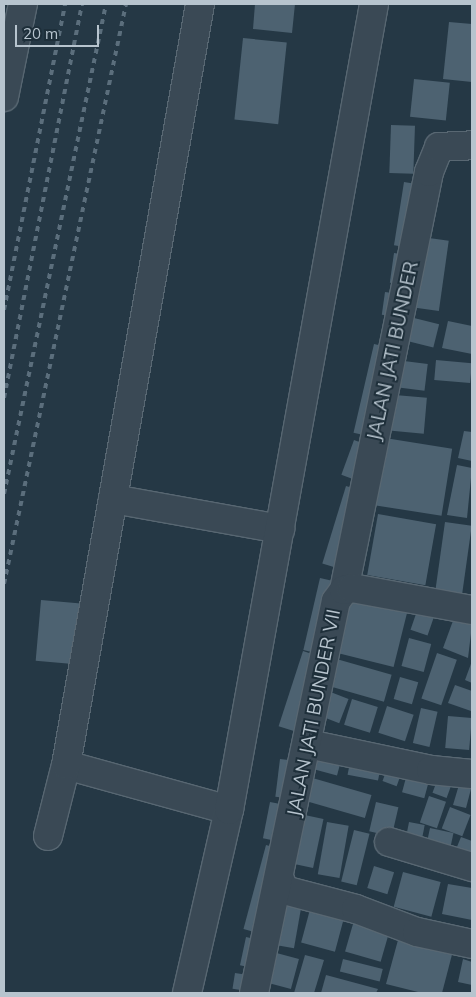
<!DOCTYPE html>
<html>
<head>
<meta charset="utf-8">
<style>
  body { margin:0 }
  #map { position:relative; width:476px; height:997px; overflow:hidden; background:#253845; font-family:Mulish,sans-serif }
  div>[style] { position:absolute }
  .building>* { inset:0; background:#4d6271; transform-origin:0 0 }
  .roads { filter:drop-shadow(1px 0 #586772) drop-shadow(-1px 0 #586772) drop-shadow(0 1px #586772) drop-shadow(0 -1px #586772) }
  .minor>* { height:28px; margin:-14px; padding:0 14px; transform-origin:14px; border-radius:14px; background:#3a4955 }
  .rail>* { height:4px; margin-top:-2px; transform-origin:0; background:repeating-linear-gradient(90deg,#5b6e7c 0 5px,transparent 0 10px) }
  span { translate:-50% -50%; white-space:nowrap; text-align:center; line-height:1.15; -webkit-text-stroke:4px #1e2f3a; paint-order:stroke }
  .street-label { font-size:19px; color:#b7c4ce }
  .frame { position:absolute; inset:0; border:5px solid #b7c4ce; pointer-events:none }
  .scale { position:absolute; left:15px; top:25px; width:84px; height:22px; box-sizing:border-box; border:2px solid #b7c4ce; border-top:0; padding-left:6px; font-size:15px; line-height:18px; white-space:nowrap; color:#b7c4ce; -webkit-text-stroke:4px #1e2f3a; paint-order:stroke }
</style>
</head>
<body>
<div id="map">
  <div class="building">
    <i style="clip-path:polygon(255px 4px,295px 4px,292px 33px,253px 29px)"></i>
    <i style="clip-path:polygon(449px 22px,472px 24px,472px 82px,443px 79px)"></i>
    <i style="left:243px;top:38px;width:44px;height:82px;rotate:6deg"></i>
    <i style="left:414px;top:79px;width:36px;height:38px;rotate:6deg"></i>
    <i style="left:391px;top:125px;width:24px;height:48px;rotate:2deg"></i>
    <i style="left:404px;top:182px;width:19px;height:64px;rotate:9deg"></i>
    <i style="left:422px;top:237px;width:27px;height:71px;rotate:8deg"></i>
    <i style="left:394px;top:253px;width:14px;height:30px;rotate:8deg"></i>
    <i style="left:385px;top:292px;width:15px;height:23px;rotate:8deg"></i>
    <i style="left:410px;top:317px;width:30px;height:24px;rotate:14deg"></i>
    <i style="clip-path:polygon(448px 321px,472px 326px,472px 354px,442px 348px)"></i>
    <i style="left:374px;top:344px;width:17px;height:91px;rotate:13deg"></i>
    <i style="left:396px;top:360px;width:32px;height:27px;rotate:7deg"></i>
    <i style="left:436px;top:360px;width:36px;height:20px;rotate:5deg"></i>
    <i style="left:395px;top:395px;width:32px;height:36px;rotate:5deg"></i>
    <i style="clip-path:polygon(464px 431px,472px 432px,472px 461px,458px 458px)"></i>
    <i style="left:385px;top:438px;width:68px;height:68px;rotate:9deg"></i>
    <i style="left:354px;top:440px;width:15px;height:37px;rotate:20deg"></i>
    <i style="clip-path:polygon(457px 465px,472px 468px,467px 518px,447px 515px)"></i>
    <i style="left:346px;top:486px;width:17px;height:81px;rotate:17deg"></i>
    <i style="left:378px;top:514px;width:59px;height:62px;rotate:10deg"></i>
    <i style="left:445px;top:522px;width:27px;height:71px;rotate:8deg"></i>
    <i style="left:320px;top:578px;width:18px;height:74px;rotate:13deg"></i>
    <i style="left:345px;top:593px;width:65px;height:60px;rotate:14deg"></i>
    <i style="left:41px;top:600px;width:43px;height:61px;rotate:5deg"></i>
    <i style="left:418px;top:608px;width:18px;height:23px;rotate:19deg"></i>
    <i style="clip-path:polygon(454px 618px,472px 625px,468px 658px,443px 648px)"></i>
    <i style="left:409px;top:638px;width:23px;height:29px;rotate:15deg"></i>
    <i style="left:303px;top:651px;width:16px;height:79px;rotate:18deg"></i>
    <i style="left:437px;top:653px;width:21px;height:48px;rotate:19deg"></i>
    <i style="left:333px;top:658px;width:61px;height:28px;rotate:16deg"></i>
    <i style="clip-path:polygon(472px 661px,472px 683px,465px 680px)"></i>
    <i style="left:400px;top:677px;width:19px;height:23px;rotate:16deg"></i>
    <i style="clip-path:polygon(455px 685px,472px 691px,471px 711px,448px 703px)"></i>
    <i style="left:328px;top:691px;width:22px;height:26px;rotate:21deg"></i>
    <i style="left:352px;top:699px;width:27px;height:27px;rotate:17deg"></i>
    <i style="left:387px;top:706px;width:28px;height:28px;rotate:18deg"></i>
    <i style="left:421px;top:708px;width:17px;height:36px;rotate:13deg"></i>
    <i style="left:448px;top:716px;width:24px;height:32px;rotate:5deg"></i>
    <i style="left:319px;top:750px;width:24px;height:20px;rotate:15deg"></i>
    <i style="left:351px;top:757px;width:31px;height:18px;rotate:11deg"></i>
    <i style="left:280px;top:759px;width:17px;height:38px;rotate:7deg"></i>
    <i style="left:388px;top:766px;width:15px;height:16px;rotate:20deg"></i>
    <i style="left:408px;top:770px;width:23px;height:23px;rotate:15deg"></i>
    <i style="left:439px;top:775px;width:15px;height:19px;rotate:20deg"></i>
    <i style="left:309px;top:777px;width:65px;height:24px;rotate:16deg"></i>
    <i style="clip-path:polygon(461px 778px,472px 785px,466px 808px,453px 805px)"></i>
    <i style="left:429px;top:796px;width:18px;height:28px;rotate:19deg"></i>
    <i style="left:270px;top:802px;width:20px;height:37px;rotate:11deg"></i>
    <i style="left:376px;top:802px;width:23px;height:30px;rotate:13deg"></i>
    <i style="left:450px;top:807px;width:22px;height:23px;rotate:21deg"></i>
    <i style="left:300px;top:814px;width:24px;height:50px;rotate:12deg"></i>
    <i style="left:327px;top:822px;width:22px;height:53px;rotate:10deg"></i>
    <i style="left:409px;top:822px;width:16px;height:20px;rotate:11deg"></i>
    <i style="left:430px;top:828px;width:24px;height:24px;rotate:12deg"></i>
    <i style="left:354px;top:830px;width:16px;height:53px;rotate:14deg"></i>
    <i style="clip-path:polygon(461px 837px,472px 841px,472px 866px,452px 859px)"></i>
    <i style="left:266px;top:845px;width:16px;height:87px;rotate:15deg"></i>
    <i style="left:374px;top:866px;width:21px;height:23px;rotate:17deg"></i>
    <i style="left:403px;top:872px;width:39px;height:36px;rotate:15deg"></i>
    <i style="clip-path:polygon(448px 884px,472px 888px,472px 920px,442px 914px)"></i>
    <i style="left:280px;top:895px;width:23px;height:50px;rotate:10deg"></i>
    <i style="left:312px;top:902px;width:35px;height:42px;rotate:15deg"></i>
    <i style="left:355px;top:917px;width:37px;height:36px;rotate:16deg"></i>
    <i style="clip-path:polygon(401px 929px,455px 943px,442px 993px,422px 993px,386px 984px)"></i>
    <i style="left:246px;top:937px;width:14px;height:29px;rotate:12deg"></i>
    <i style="left:269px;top:951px;width:31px;height:31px;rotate:15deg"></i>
    <i style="clip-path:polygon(305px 955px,324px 960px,314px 993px,294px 993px)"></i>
    <i style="left:343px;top:959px;width:41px;height:13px;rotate:14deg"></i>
    <i style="clip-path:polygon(463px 959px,472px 962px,472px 985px,458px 982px)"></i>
    <i style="left:235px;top:973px;width:18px;height:16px;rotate:9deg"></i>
    <i style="clip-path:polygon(326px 975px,378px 989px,376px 993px,321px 993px)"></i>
  </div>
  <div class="roads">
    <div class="minor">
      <i style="left:4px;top:97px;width:95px;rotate:-78.5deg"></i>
      <i style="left:113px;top:499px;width:170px;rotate:10.2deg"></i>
      <i style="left:344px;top:590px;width:427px;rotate:-78.5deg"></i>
      <i style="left:429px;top:172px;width:27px;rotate:-68deg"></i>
      <i style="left:439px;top:147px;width:33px;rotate:-3deg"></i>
      <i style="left:308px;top:744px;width:126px;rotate:11.9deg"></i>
      <i style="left:431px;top:770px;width:41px;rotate:5.6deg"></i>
      <i style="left:66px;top:765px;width:169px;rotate:15.4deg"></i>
      <i style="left:48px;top:836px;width:73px;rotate:-75.8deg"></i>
      <i style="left:66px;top:765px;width:773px;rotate:-80.01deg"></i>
      <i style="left:389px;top:842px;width:87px;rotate:16.8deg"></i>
      <i style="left:279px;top:877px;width:14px;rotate:69deg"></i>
      <i style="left:284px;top:890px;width:74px;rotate:14.8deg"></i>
      <i style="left:356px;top:909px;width:65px;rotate:20.7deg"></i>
      <i style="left:417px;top:932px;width:56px;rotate:12.3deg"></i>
      <i style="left:187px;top:993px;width:188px;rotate:-77.1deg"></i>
      <i style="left:229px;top:810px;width:819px;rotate:-79.8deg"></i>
      <i style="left:254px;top:993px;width:400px;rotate:-78.2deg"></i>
      <i style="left:336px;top:601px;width:14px;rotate:-54deg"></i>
      <i style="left:344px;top:590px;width:8px;rotate:-14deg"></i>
      <i style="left:352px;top:588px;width:122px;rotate:10.4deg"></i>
    </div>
  </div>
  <div class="rail">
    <i style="left:4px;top:310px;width:312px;rotate:-78.7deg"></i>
    <i style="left:4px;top:398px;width:402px;rotate:-78.8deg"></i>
    <i style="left:4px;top:494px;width:501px;rotate:-78.24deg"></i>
    <i style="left:4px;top:584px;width:593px;rotate:-78.12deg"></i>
  </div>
  <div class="street-label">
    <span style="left:393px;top:351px;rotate:-78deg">JALAN JATI BUNDER</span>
    <span style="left:314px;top:713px;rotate:-79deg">JALAN JATI BUNDER VII</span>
  </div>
  <div class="frame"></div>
  <div class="scale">20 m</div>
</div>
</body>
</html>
